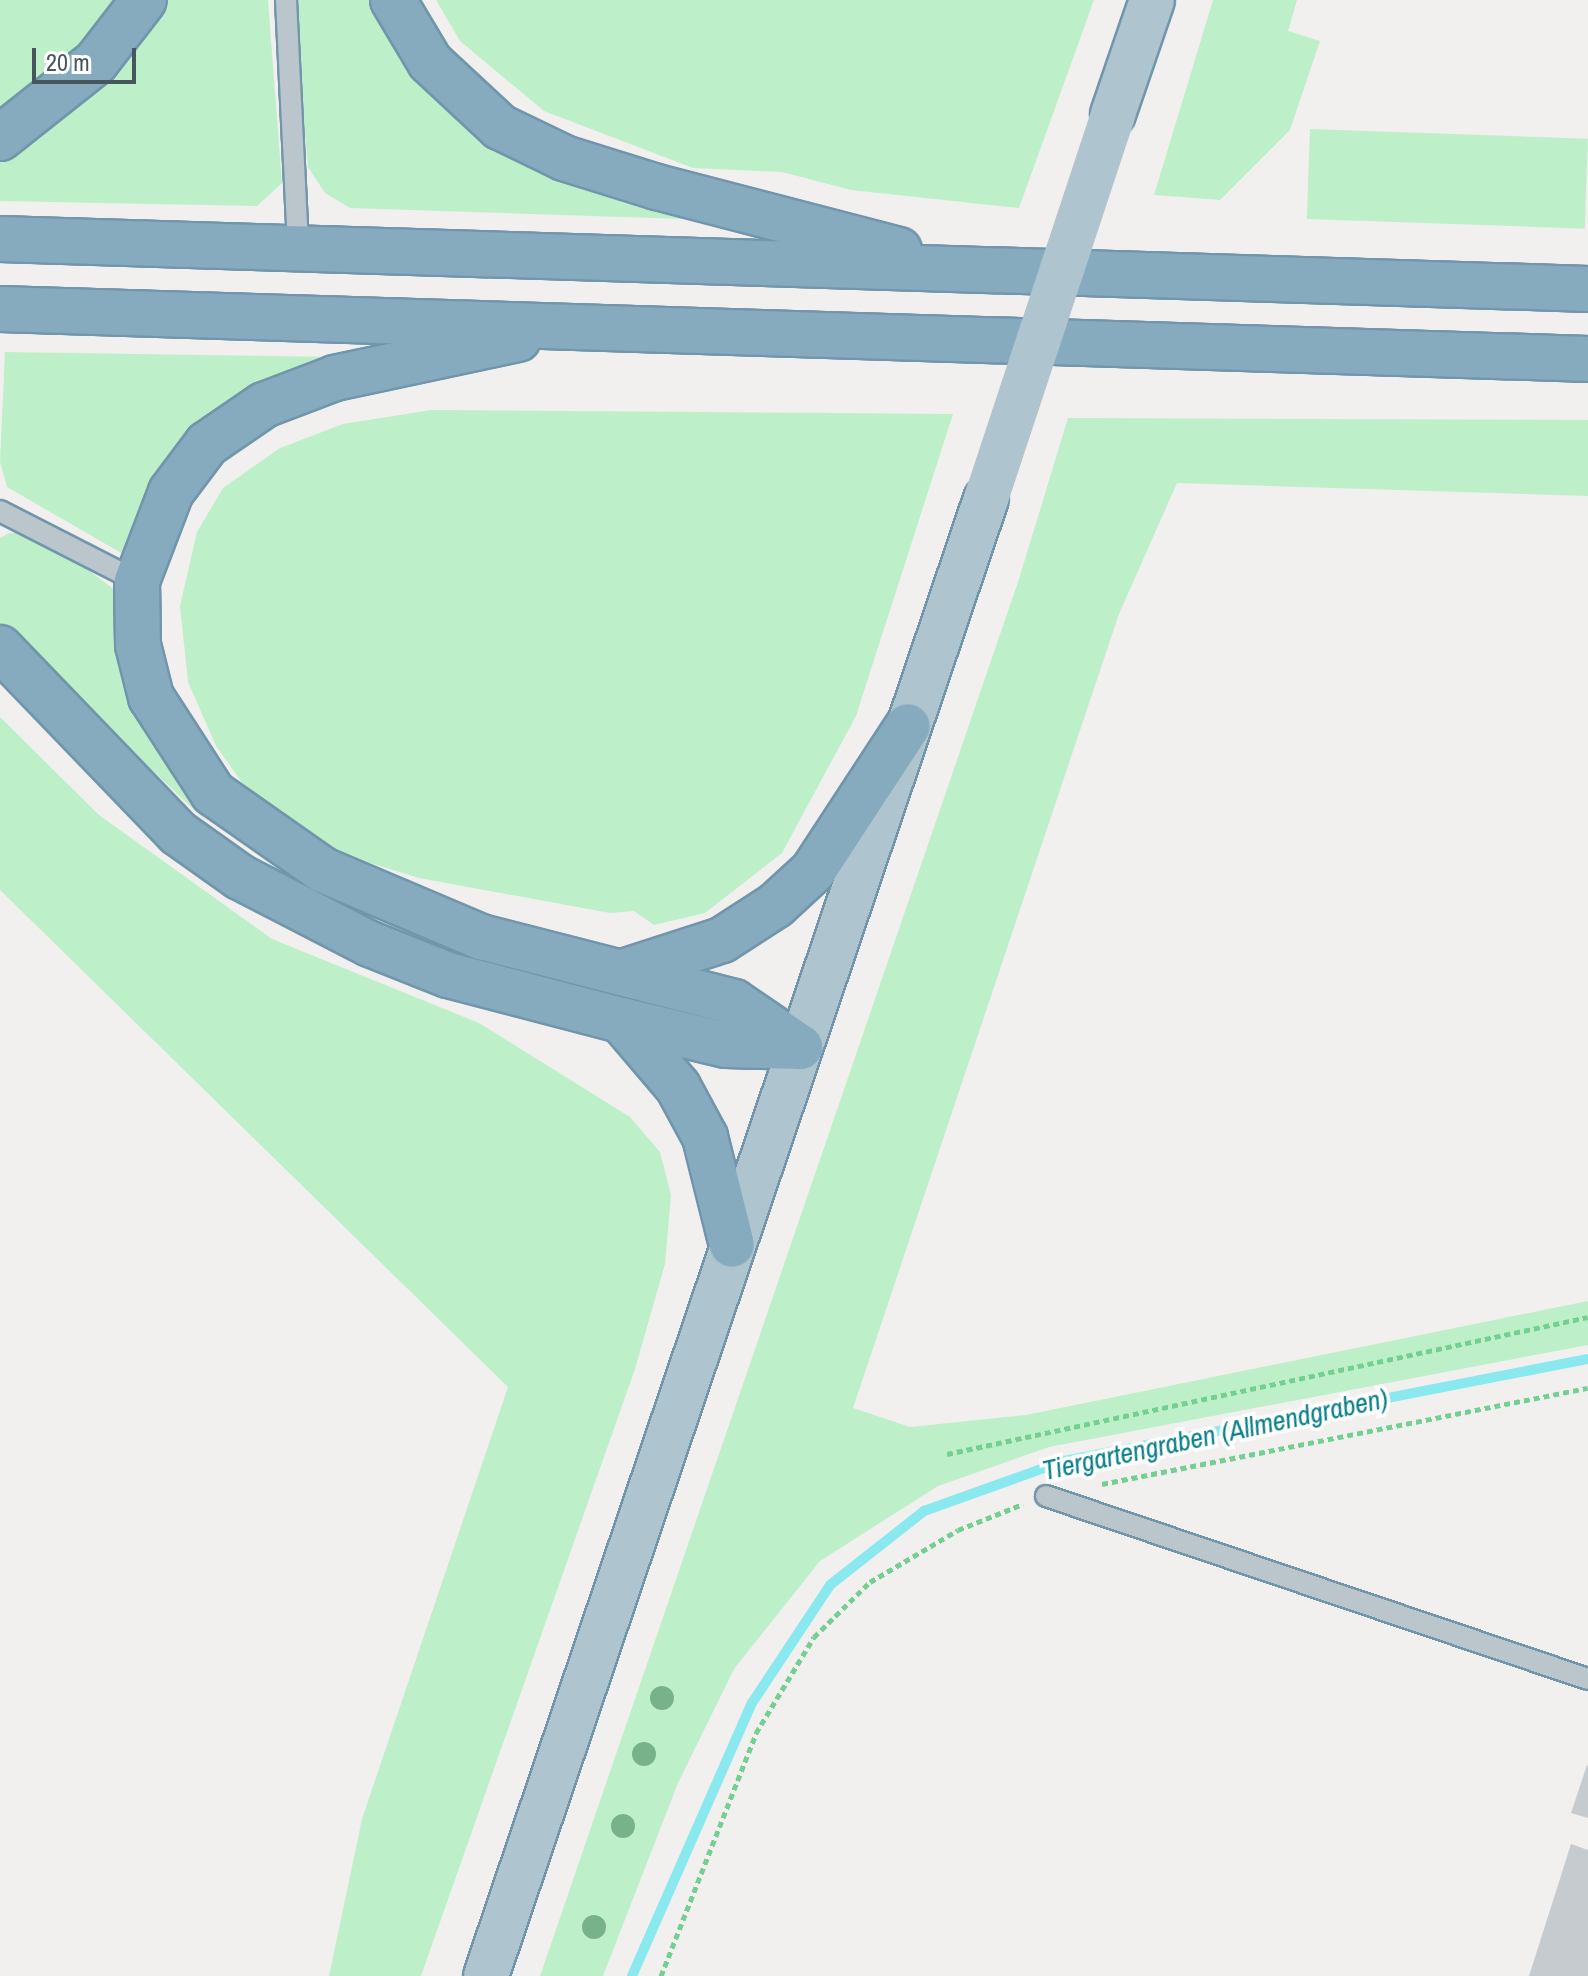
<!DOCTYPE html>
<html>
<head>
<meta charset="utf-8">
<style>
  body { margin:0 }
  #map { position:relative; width:1588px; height:1976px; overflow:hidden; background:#f2efef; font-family:"Archivo Narrow",sans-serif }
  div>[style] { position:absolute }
  .green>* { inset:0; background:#bdf0c8; transform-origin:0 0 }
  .stream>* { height:10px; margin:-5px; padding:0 5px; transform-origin:5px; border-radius:5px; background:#89e9ee }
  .building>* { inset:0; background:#c6cbcf }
  .path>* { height:5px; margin-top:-2.5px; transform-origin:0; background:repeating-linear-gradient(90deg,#74cf93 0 6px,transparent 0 10px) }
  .roads { filter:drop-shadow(2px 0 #7196ab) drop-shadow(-2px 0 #7196ab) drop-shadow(0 2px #7196ab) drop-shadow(0 -2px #7196ab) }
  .lane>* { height:20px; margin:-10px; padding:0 10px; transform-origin:10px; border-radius:10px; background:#bac6cc }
  .primary>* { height:44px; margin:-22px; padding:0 22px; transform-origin:22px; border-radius:22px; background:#aec4cf }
  .highway>* { height:44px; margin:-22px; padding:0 22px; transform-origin:22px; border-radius:22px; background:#86abbf }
  .primary-bridge>* { height:44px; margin:-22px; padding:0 22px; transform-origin:22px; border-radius:22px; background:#aec4cf }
  .trees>* { width:24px; height:24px; margin:-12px; border-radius:50%; background:#78b28b }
  span { translate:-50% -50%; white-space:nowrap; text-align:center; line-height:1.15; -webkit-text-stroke:7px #fff; paint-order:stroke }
  .water-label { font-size:28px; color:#0b8087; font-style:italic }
  .scale { position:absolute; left:32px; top:48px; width:104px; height:36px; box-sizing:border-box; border:4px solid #47565d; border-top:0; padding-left:10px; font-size:24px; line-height:28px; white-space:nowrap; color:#47565d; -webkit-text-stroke:6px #fff; paint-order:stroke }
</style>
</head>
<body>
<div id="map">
  <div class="green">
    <i style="clip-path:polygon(0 0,116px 0,79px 46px,0 115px)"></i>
    <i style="clip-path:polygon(166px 0,268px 0,282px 183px,257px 206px,0 201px,0 158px,32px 141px,98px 84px)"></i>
    <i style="clip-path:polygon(294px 0,375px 0,395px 44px,441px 105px,488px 143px,684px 219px,350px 208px,325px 193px,308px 167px)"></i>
    <i style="clip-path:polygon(436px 0,1094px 0,1019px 208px,851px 190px,782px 172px,693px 168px,544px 111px,460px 41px)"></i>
    <i style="clip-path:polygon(1213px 0,1297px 0,1288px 31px,1320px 41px,1290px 130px,1220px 200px,1154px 195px)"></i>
    <i style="left:1310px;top:129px;width:278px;height:90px;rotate:2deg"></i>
    <i style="clip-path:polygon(5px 352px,342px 357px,164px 466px,123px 554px,7px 487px,0 462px)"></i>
    <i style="clip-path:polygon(431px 410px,953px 414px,856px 716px,782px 853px,705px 913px,654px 925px,634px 911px,610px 913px,419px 878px,321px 848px,250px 794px,216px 746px,188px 682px,180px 606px,197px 532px,223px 488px,280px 448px,343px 424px)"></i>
    <i style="clip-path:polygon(1068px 418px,1588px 420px,1588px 496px,1177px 483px,1119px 614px,853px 1408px,910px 1427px,1026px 1415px,1588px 1301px,1588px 1345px,1049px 1447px,938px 1486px,820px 1561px,734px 1669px,678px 1783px,603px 1976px,540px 1976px,1019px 579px)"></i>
    <i style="clip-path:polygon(9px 533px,40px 534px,115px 590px,129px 706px,205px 820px,0 627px,0 538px)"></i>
    <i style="clip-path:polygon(0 717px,99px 815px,272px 939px,479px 1023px,630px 1117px,660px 1152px,671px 1195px,665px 1264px,635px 1369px,421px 1976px,329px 1976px,362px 1819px,508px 1387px,0 890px)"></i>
  </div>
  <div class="stream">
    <i style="left:632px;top:1976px;width:298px;rotate:-66.3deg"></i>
    <i style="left:752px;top:1703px;width:141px;rotate:-56.5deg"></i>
    <i style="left:830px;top:1585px;width:120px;rotate:-38.2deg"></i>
    <i style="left:924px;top:1511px;width:149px;rotate:-19.7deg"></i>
    <i style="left:1064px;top:1461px;width:534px;rotate:-11.02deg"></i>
  </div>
  <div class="building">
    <i style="clip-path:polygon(1587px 1765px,1588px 1766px,1588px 1818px,1571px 1813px)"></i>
    <i style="clip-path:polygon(1571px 1844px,1588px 1850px,1588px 1976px,1529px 1976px)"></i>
  </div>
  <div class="path">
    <i style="left:947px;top:1454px;width:655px;rotate:-12.06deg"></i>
    <i style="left:1102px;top:1484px;width:495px;rotate:-11.2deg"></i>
    <i style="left:661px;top:1976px;width:261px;rotate:-68.6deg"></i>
    <i style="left:756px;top:1733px;width:112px;rotate:-58.9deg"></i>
    <i style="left:814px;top:1637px;width:78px;rotate:-44.5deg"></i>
    <i style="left:870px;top:1582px;width:102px;rotate:-30.6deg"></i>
    <i style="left:958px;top:1530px;width:70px;rotate:-21.8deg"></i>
  </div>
  <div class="roads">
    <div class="lane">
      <i style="left:286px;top:0;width:248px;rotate:87.2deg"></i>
      <i style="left:0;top:511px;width:154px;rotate:27.1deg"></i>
      <i style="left:1046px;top:1496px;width:572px;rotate:18.66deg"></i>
    </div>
    <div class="primary">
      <i style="left:1113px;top:114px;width:120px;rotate:-71.1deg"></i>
      <i style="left:486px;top:1976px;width:1559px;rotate:-71.3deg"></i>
    </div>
    <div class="highway">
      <i style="left:393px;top:0;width:72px;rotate:59.2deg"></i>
      <i style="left:430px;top:62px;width:96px;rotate:42.9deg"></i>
      <i style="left:500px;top:127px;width:71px;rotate:25.8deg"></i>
      <i style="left:564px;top:158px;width:97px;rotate:17.3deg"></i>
      <i style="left:657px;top:187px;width:250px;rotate:14.6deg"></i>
      <i style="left:0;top:138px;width:122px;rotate:-38.4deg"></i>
      <i style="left:96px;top:62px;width:78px;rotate:-52.3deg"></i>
      <i style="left:0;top:239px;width:1589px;rotate:1.8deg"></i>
      <i style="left:0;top:309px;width:1589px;rotate:1.8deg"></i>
      <i style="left:518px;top:339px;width:187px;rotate:168deg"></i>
      <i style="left:335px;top:378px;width:76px;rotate:159.2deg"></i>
      <i style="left:264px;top:405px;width:69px;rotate:145.6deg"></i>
      <i style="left:207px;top:444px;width:60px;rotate:126.9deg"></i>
      <i style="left:171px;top:492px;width:95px;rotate:110.9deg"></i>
      <i style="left:137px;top:581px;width:64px;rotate:89.1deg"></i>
      <i style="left:138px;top:645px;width:54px;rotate:76deg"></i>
      <i style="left:151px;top:697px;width:114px;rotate:57.1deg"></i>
      <i style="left:213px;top:793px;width:134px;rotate:35deg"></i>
      <i style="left:323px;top:870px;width:172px;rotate:23deg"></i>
      <i style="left:481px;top:937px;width:261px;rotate:14.4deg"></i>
      <i style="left:734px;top:1002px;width:80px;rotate:34.3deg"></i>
      <i style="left:0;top:648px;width:257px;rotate:46.1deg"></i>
      <i style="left:178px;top:833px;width:76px;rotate:35.4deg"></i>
      <i style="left:240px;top:877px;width:146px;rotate:27.3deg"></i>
      <i style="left:370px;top:944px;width:84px;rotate:21.7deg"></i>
      <i style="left:448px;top:975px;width:179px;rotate:14.6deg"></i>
      <i style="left:621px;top:1020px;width:108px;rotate:13.4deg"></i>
      <i style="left:726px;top:1045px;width:74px;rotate:1.5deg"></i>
      <i style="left:623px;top:972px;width:104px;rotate:-17.9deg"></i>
      <i style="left:722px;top:940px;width:64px;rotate:-32.9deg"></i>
      <i style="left:776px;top:905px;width:50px;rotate:-42.6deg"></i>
      <i style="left:813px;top:871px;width:173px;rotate:-56.8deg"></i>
      <i style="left:621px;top:1020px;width:88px;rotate:49.6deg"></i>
      <i style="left:678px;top:1087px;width:57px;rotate:61.6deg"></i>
      <i style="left:705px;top:1137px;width:111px;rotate:76deg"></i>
    </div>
  </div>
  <div class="primary-bridge">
    <i style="left:986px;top:499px;width:405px;rotate:-71.7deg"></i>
  </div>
  <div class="trees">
    <i style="left:662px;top:1698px"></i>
    <i style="left:644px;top:1754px"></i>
    <i style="left:623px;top:1826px"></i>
    <i style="left:594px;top:1927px"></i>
  </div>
  <div class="water-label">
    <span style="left:1215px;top:1434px;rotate:-12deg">Tiergartengraben (Allmendgraben)</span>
  </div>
  <div class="scale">20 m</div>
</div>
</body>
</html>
